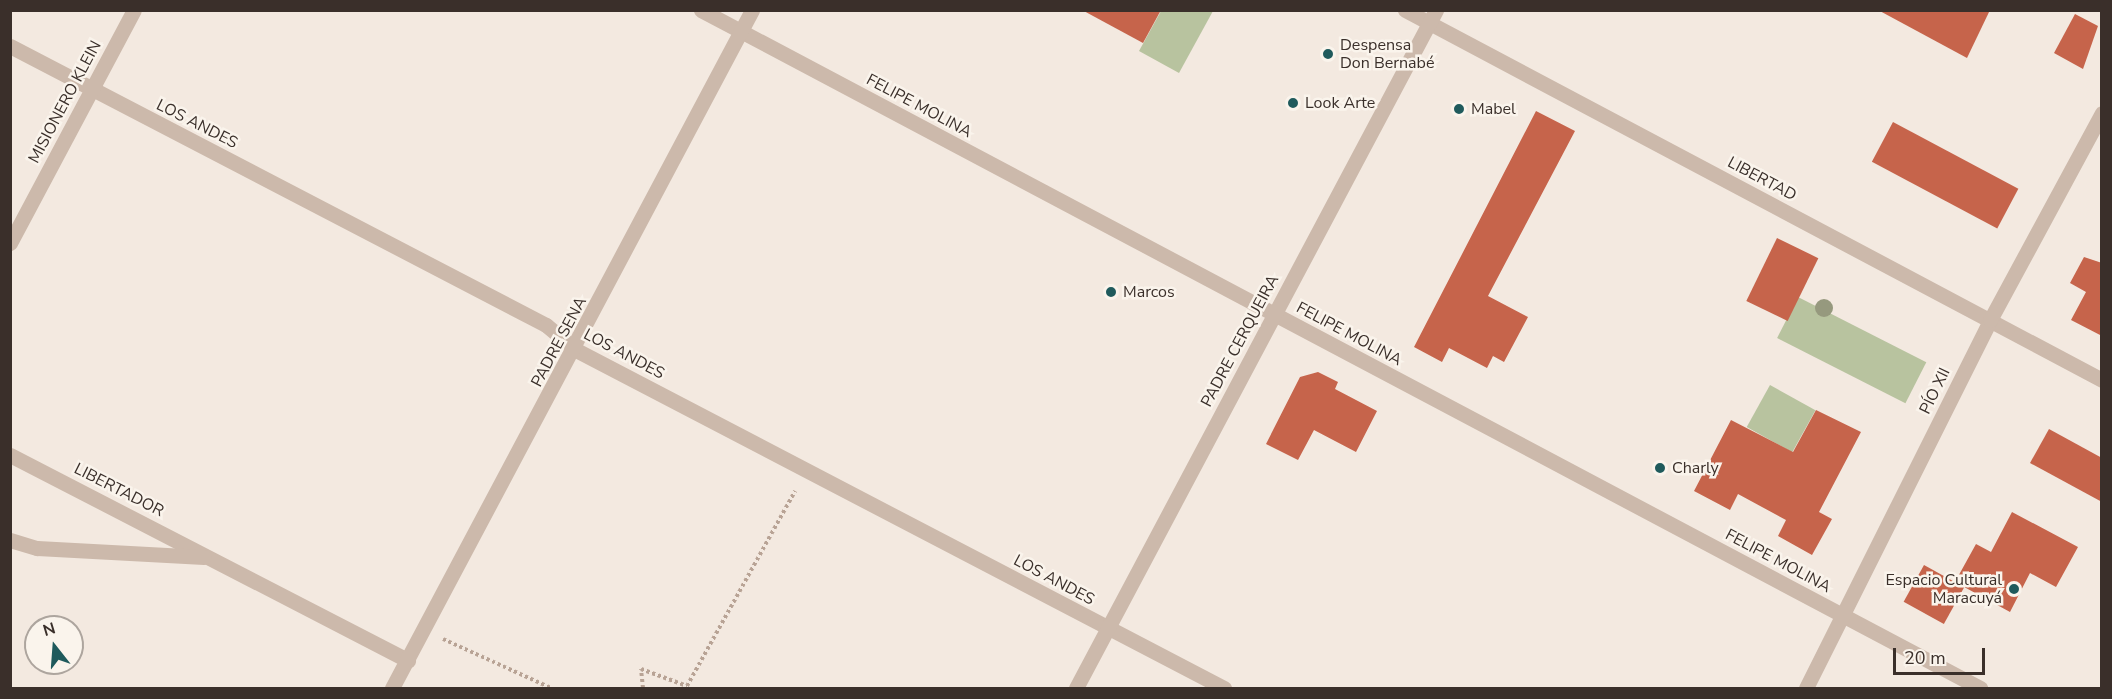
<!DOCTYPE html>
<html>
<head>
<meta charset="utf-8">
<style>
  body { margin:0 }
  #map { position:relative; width:2112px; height:699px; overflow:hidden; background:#f3e9e0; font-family:"Nunito Sans",sans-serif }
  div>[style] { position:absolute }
  .green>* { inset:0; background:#b8c39f; transform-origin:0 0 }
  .building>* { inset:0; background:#c6644b; transform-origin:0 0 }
  .path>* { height:4px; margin-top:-2px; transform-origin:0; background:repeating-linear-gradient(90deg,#b8a395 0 3px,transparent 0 6px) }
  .minor>* { height:15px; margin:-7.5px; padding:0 7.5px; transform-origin:7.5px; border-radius:7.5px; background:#ccb9ab }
  .trees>* { width:18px; height:18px; margin:-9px; border-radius:50%; background:#96997e }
  .dots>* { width:16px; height:16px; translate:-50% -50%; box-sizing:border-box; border:3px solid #faf4ec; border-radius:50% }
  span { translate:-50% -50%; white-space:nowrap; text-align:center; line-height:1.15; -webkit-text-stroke:5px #faf4ec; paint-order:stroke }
  .poi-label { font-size:16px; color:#3a2f2a }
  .left { translate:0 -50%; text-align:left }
  .right { translate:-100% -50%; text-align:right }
  .street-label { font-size:16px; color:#3a2f2a }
  .frame { position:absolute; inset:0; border:12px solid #3a2f2a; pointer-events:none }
  .north { position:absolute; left:24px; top:615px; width:60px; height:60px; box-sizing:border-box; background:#faf4ec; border:2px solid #ada59e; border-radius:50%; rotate:343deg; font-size:16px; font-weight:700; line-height:24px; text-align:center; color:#3a2f2a }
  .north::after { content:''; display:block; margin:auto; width:21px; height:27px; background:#1f5a5c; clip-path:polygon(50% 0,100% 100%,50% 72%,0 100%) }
  .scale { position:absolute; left:1893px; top:648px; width:92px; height:27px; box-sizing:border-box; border:3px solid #3a2f2a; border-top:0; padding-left:8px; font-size:18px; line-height:21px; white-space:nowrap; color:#3a2f2a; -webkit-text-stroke:4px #faf4ec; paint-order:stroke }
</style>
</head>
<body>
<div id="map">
  <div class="green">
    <i style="clip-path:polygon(1161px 11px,1213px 11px,1179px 73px,1139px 51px)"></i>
    <i style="left:1798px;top:297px;width:144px;height:46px;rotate:27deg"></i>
    <i style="left:1770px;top:385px;width:52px;height:48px;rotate:29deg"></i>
  </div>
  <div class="building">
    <i style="clip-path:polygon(1082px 10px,1161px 10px,1143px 43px)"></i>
    <i style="clip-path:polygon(1878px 10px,1990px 10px,1967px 58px)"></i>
    <i style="clip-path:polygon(2075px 14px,2098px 26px,2083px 69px,2054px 53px)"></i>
    <i style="clip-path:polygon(1536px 111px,1575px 131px,1488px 296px,1528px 317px,1504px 362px,1493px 356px,1487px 368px,1449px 348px,1442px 362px,1414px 347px)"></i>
    <i style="left:1893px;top:122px;width:142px;height:45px;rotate:28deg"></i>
    <i style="left:1777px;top:238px;width:46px;height:70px;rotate:26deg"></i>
    <i style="clip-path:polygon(2084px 257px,2102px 263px,2102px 336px,2071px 320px,2086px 292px,2070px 283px)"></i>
    <i style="clip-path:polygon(1318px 372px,1338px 382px,1335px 389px,1377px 411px,1356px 452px,1314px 430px,1298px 460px,1266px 444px,1300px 377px)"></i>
    <i style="clip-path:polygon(1816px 410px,1861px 432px,1819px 512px,1832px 519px,1812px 555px,1778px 536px,1786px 520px,1738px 494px,1730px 510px,1694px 491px,1731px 420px,1793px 452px)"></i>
    <i style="clip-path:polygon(2049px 429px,2102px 458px,2102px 502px,2030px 463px)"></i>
    <i style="clip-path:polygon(2012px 512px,2078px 547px,2056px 587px,2030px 573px,2010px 612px,1955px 582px,1976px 544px,1991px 552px)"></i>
    <i style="left:1924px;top:565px;width:46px;height:42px;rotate:29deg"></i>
  </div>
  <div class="path">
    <i style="left:443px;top:639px;width:119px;rotate:24.4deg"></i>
    <i style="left:643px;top:688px;width:19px;rotate:-96deg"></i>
    <i style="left:641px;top:669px;width:49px;rotate:20.3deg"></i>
    <i style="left:687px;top:686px;width:223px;rotate:-61deg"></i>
  </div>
  <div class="minor">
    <i style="left:701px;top:10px;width:1448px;rotate:27.93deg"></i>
    <i style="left:1405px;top:10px;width:789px;rotate:27.96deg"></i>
    <i style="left:10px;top:46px;width:604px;rotate:27.5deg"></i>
    <i style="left:546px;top:325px;width:39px;rotate:40deg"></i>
    <i style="left:576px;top:350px;width:731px;rotate:27.55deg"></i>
    <i style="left:10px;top:243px;width:264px;rotate:-62deg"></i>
    <i style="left:10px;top:455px;width:448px;rotate:27.3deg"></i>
    <i style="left:10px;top:540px;width:28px;rotate:17deg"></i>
    <i style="left:37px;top:548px;width:167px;rotate:3.1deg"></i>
    <i style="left:392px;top:688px;width:768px;rotate:-62.03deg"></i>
    <i style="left:1076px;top:688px;width:768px;rotate:-62.03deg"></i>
    <i style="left:1806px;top:688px;width:411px;rotate:-63.4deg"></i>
    <i style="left:1990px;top:320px;width:235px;rotate:-61.6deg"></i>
  </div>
  <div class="trees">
    <i style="left:1824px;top:308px"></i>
  </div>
  <div class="dots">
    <i style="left:1328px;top:54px;background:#1f5a5c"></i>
    <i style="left:1293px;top:103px;background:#1f5a5c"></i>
    <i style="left:1459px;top:109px;background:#1f5a5c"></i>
    <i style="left:1111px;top:292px;background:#1f5a5c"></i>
    <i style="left:1660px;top:468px;background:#1f5a5c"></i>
    <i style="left:2014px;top:589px;background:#1f5a5c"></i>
  </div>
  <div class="poi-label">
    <span class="left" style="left:1340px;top:54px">Despensa<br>Don Bernabé</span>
    <span class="left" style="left:1305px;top:103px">Look Arte</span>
    <span class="left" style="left:1471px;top:109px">Mabel</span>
    <span class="left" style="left:1123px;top:292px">Marcos</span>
    <span class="left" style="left:1672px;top:468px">Charly</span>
    <span class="right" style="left:2002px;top:589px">Espacio Cultural<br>Maracuyá</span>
  </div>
  <div class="street-label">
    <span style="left:65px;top:102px;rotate:-62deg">MISIONERO KLEIN</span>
    <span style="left:919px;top:106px;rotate:28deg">FELIPE MOLINA</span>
    <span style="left:197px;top:124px;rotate:27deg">LOS ANDES</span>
    <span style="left:1762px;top:179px;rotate:28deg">LIBERTAD</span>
    <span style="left:1349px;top:334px;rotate:28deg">FELIPE MOLINA</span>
    <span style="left:1240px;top:341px;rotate:-62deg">PADRE CERQUEIRA</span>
    <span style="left:559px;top:342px;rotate:-62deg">PADRE SENA</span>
    <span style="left:624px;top:354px;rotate:28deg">LOS ANDES</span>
    <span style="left:1935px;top:391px;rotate:-64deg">PÍO XII</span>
    <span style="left:119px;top:490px;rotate:27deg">LIBERTADOR</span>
    <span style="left:1778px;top:561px;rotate:28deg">FELIPE MOLINA</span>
    <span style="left:1054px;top:580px;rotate:28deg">LOS ANDES</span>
  </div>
  <div class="frame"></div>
  <div class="north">N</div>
  <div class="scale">20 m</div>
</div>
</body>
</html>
